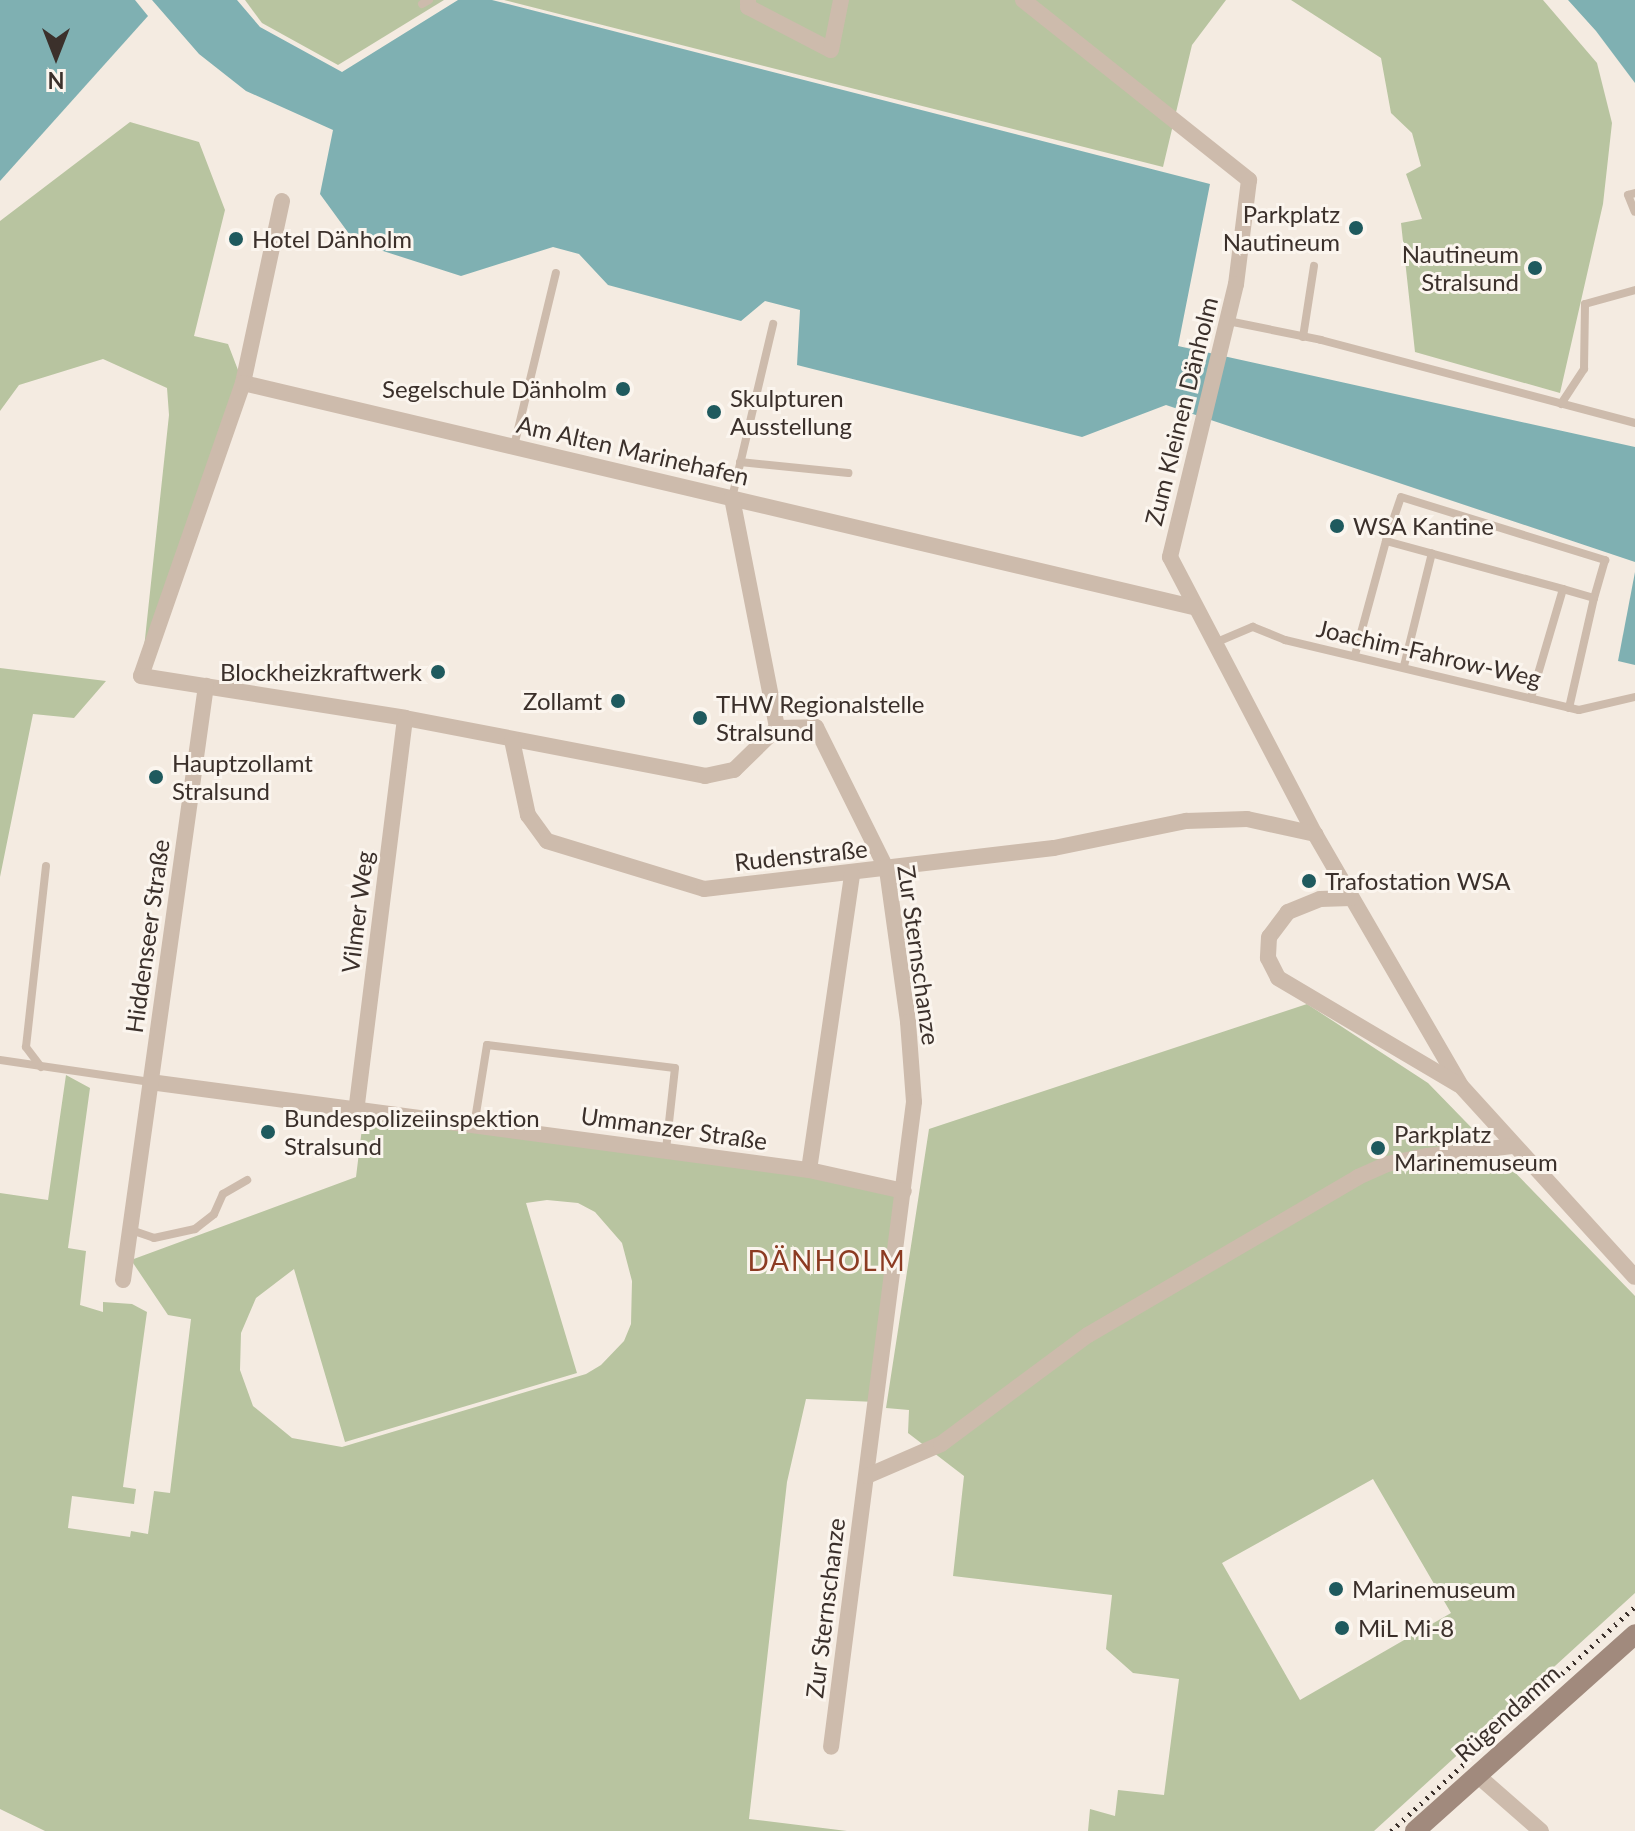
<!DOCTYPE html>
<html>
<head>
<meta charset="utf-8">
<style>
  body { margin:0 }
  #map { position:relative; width:1635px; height:1831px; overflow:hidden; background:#f4ebe1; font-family:Lato,sans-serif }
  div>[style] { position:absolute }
  .green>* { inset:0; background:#b8c4a0 }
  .water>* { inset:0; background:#7fb0b2 }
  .service>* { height:8px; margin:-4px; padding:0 4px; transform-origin:4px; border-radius:4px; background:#cdbbac }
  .minor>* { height:16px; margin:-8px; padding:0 8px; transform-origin:8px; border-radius:8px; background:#cdbbac }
  .secondary>* { height:20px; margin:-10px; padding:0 10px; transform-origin:10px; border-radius:10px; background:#a18a7d }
  .rail>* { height:5px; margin-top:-2.5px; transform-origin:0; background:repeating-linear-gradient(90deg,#3b302b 0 2px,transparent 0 8px) }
  .dots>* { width:22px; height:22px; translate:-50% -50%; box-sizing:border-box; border:4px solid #fbf5ee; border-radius:50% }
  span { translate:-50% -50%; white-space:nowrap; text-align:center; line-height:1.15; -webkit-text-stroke:6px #fbf5ee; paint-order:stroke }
  .poi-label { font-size:24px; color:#3b302b }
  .right { translate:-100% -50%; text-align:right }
  .left { translate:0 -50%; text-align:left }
  .street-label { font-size:24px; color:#3b302b }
  .quarter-label { font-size:28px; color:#8c3b22; letter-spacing:2px }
  .north { position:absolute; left:16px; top:16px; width:80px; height:80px; -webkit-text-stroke:6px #fbf5ee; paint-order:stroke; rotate:180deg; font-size:22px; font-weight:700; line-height:32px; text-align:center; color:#3b302b }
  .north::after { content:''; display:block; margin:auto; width:28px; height:36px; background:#3b302b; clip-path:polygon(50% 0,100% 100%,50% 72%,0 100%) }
</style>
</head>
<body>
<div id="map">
  <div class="green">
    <i style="clip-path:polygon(245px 0,444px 0,338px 65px,262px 23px)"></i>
    <i style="clip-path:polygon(504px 0,1226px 0,1192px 45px,1163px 167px)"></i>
    <i style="clip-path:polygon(1291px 0,1543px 0,1597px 63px,1612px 123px,1603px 204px,1560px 393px,1415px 352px,1401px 223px,1422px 219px,1406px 174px,1421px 166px,1412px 133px,1391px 113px,1381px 58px)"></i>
    <i style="clip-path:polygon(130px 122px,199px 142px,225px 210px,194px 336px,228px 344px,243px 383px,141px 676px,169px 415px,167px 388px,103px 359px,19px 385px,0 411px,0 221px)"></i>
    <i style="clip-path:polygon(0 668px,106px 681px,74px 718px,33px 714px,0 877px)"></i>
    <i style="clip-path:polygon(evenodd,1307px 1004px,1428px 1083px,1635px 1296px,1635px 1593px,1374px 1831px,1088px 1831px,1090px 1809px,1115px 1816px,1118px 1790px,1164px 1795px,1179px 1679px,1133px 1673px,1106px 1649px,1112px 1595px,953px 1576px,964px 1476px,908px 1433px,909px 1410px,886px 1408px,929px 1129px,1307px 1004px,1373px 1479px,1451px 1613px,1300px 1700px,1222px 1563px,1373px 1479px)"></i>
    <i style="clip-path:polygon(evenodd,66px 1075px,90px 1088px,68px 1248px,86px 1251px,80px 1305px,103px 1312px,103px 1302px,132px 1304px,147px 1312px,123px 1487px,136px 1489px,134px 1504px,72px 1496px,68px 1528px,130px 1537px,131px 1531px,148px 1534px,154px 1491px,170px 1493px,191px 1319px,168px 1315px,131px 1260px,356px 1177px,362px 1128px,356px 1112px,904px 1191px,876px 1402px,806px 1399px,787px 1482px,749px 1819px,847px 1831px,45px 1831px,0 1809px,0 1193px,48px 1200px,66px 1075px,547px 1200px,578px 1203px,595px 1212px,622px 1243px,632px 1281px,631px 1324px,624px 1341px,601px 1365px,586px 1374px,342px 1447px,292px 1438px,253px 1406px,240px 1370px,241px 1333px,256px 1298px,294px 1269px,345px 1442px,577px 1373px,526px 1203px,547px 1200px)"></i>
  </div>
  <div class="water">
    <i style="clip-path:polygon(0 0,135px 0,148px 16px,0 181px)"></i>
    <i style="clip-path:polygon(152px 0,237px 0,260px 27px,342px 72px,458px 0,492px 0,1210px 184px,1178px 346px,1635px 447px,1635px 562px,1166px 405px,1082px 437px,797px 365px,800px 310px,765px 301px,741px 321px,608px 285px,579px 254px,553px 247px,461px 276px,355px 242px,320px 194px,333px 130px,246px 91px,199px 54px)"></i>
    <i style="clip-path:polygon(1568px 0,1635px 0,1635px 83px,1596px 31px)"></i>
    <i style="clip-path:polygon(1635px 572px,1635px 665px,1618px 661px)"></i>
  </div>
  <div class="service">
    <i style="left:422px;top:4px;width:8px;rotate:-30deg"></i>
    <i style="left:1635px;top:193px;width:7px;rotate:164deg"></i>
    <i style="left:1628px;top:195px;width:18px;rotate:68deg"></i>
    <i style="left:1228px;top:321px;width:95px;rotate:11.5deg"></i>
    <i style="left:1321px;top:340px;width:325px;rotate:14.8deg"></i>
    <i style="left:1303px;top:337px;width:72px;rotate:-81.2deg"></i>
    <i style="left:1561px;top:404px;width:42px;rotate:-56.7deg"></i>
    <i style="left:1584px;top:369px;width:65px;rotate:-89.1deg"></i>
    <i style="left:1585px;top:304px;width:52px;rotate:-15.6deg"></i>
    <i style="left:514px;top:446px;width:178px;rotate:-76.4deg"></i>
    <i style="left:740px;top:462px;width:109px;rotate:5.8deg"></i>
    <i style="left:732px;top:498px;width:179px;rotate:-76.7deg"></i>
    <i style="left:1386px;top:541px;width:46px;rotate:-71.2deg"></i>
    <i style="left:1401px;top:497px;width:214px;rotate:17.2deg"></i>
    <i style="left:1605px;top:560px;width:40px;rotate:106deg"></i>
    <i style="left:1594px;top:598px;width:32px;rotate:-164deg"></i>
    <i style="left:1217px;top:642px;width:39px;rotate:-23deg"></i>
    <i style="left:1253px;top:627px;width:35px;rotate:22deg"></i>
    <i style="left:1285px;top:640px;width:302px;rotate:13.4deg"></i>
    <i style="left:1579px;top:710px;width:57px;rotate:-13.1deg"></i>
    <i style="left:1355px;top:655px;width:118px;rotate:-74.8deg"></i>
    <i style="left:1386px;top:541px;width:183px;rotate:15.2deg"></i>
    <i style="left:1563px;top:589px;width:114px;rotate:106.4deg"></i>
    <i style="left:1404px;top:666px;width:116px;rotate:-76.1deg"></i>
    <i style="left:1569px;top:708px;width:113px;rotate:-77.2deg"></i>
    <i style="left:0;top:1060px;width:152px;rotate:8.3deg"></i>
    <i style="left:41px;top:1067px;width:25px;rotate:-127deg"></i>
    <i style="left:26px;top:1047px;width:182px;rotate:-83.7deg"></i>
    <i style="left:474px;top:1126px;width:82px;rotate:-80.9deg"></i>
    <i style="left:487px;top:1045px;width:189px;rotate:7deg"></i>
    <i style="left:675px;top:1068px;width:82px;rotate:96.3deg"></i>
    <i style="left:131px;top:1230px;width:24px;rotate:19deg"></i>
    <i style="left:154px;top:1238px;width:42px;rotate:-12.4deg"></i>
    <i style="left:195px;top:1229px;width:24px;rotate:-38deg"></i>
    <i style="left:214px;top:1214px;width:22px;rotate:-66deg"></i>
    <i style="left:223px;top:1194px;width:28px;rotate:-30deg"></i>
  </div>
  <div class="minor">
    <i style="left:748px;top:0;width:7px;rotate:90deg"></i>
    <i style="left:748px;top:7px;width:93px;rotate:27.4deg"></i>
    <i style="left:831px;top:50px;width:51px;rotate:-78.7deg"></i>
    <i style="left:1023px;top:0;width:289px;rotate:38.5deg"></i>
    <i style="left:1249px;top:180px;width:105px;rotate:97.1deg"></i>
    <i style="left:1236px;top:284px;width:281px;rotate:103.6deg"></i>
    <i style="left:1170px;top:557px;width:313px;rotate:62.4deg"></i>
    <i style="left:1315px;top:834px;width:291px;rotate:59.9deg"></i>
    <i style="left:1461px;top:1086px;width:258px;rotate:47.7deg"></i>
    <i style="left:282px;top:201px;width:186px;rotate:102.1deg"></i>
    <i style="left:243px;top:383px;width:976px;rotate:13.27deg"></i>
    <i style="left:243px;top:383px;width:310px;rotate:109.2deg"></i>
    <i style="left:141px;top:676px;width:267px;rotate:9deg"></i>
    <i style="left:405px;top:718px;width:306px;rotate:10.9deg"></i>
    <i style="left:705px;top:776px;width:30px;rotate:-12deg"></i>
    <i style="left:734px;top:770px;width:60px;rotate:-44.3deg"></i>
    <i style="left:732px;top:498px;width:234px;rotate:78.9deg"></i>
    <i style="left:777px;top:728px;width:39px;rotate:-1deg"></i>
    <i style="left:816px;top:727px;width:160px;rotate:63.6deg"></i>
    <i style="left:887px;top:870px;width:153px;rotate:82.1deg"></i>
    <i style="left:908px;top:1022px;width:80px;rotate:85.7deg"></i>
    <i style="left:914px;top:1102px;width:650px;rotate:97.33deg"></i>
    <i style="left:512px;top:740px;width:77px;rotate:78deg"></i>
    <i style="left:528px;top:815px;width:32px;rotate:54deg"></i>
    <i style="left:547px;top:841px;width:164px;rotate:17deg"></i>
    <i style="left:704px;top:889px;width:352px;rotate:-6.7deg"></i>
    <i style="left:1054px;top:848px;width:135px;rotate:-11.6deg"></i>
    <i style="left:1186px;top:821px;width:61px;rotate:-1.9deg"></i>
    <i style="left:1247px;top:819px;width:70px;rotate:12.4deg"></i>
    <i style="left:1351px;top:898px;width:31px;rotate:178deg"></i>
    <i style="left:1320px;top:899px;width:35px;rotate:158deg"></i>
    <i style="left:1288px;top:912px;width:31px;rotate:127deg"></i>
    <i style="left:1269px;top:937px;width:21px;rotate:93deg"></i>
    <i style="left:1268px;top:958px;width:22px;rotate:63deg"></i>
    <i style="left:1278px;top:978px;width:210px;rotate:30.6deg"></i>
    <i style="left:150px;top:1082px;width:665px;rotate:7.61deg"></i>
    <i style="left:809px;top:1170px;width:97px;rotate:12.5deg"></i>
    <i style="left:356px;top:1112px;width:397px;rotate:-82.9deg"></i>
    <i style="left:809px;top:1170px;width:298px;rotate:-81.7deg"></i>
    <i style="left:123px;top:1280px;width:600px;rotate:-82.05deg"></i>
    <i style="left:867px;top:1476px;width:81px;rotate:-23.4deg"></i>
    <i style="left:941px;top:1444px;width:183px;rotate:-36.6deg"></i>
    <i style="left:1088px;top:1335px;width:313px;rotate:-30.3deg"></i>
    <i style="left:1358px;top:1177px;width:32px;rotate:-24deg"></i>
    <i style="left:1387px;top:1164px;width:41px;rotate:-11.3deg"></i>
    <i style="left:1427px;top:1156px;width:88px;rotate:-6.6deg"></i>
    <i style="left:1477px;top:1775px;width:85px;rotate:41.2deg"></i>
  </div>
  <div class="secondary">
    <i style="left:1415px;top:1831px;width:295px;rotate:-41.8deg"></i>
  </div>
  <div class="rail">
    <i style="left:1391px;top:1831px;width:331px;rotate:-42.6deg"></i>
  </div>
  <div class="dots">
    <i style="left:1356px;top:228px;background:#1f5a5e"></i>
    <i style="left:236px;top:239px;background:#1f5a5e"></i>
    <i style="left:1535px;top:268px;background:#1f5a5e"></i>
    <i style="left:623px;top:389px;background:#1f5a5e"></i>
    <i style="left:714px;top:412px;background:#1f5a5e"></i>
    <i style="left:1337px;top:526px;background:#1f5a5e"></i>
    <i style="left:438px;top:672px;background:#1f5a5e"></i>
    <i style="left:618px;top:701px;background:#1f5a5e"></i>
    <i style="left:700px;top:718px;background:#1f5a5e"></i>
    <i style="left:156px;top:777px;background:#1f5a5e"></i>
    <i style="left:1309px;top:881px;background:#1f5a5e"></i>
    <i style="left:268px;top:1132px;background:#1f5a5e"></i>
    <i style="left:1378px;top:1148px;background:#1f5a5e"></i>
    <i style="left:1336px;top:1589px;background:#1f5a5e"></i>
    <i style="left:1342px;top:1628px;background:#1f5a5e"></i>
  </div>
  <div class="poi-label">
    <span class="right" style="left:1340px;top:228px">Parkplatz<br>Nautineum</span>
    <span class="left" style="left:252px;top:239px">Hotel Dänholm</span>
    <span class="right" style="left:1519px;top:268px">Nautineum<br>Stralsund</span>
    <span class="right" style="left:607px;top:389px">Segelschule Dänholm</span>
    <span class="left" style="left:730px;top:412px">Skulpturen<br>Ausstellung</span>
    <span class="left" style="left:1353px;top:526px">WSA Kantine</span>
    <span class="right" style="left:422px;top:672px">Blockheizkraftwerk</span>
    <span class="right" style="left:602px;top:701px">Zollamt</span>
    <span class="left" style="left:716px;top:718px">THW Regionalstelle<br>Stralsund</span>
    <span class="left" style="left:172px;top:777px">Hauptzollamt<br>Stralsund</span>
    <span class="left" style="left:1325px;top:881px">Trafostation WSA</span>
    <span class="left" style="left:284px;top:1132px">Bundespolizeiinspektion<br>Stralsund</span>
    <span class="left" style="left:1394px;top:1148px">Parkplatz<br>Marinemuseum</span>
    <span class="left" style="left:1352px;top:1589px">Marinemuseum</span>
    <span class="left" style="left:1358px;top:1628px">MiL Mi-8</span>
  </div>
  <div class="street-label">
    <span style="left:1181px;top:411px;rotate:-76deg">Zum Kleinen Dänholm</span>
    <span style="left:633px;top:450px;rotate:13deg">Am Alten Marinehafen</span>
    <span style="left:1429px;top:653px;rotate:13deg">Joachim-Fahrow-Weg</span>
    <span style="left:801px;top:855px;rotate:-6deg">Rudenstraße</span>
    <span style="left:357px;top:912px;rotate:-83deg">Vilmer Weg</span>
    <span style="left:147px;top:936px;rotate:-82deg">Hiddenseer Straße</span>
    <span style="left:919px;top:955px;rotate:82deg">Zur Sternschanze</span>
    <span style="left:674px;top:1128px;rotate:8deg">Ummanzer Straße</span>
    <span style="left:825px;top:1608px;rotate:-83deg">Zur Sternschanze</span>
    <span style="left:1507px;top:1713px;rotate:-42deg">Rügendamm</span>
  </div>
  <div class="quarter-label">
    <span style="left:827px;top:1260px">DÄNHOLM</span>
  </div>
  <div class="north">N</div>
</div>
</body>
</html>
